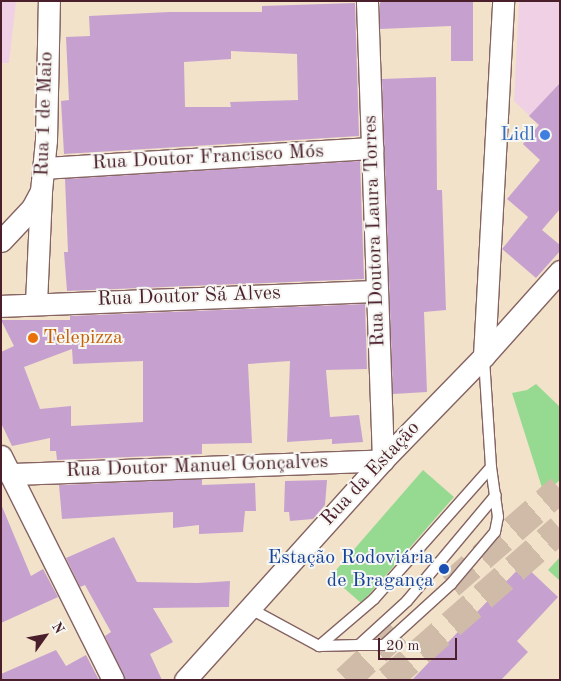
<!DOCTYPE html>
<html>
<head>
<meta charset="utf-8">
<style>
  body { margin:0 }
  #map { position:relative; width:561px; height:681px; overflow:hidden; background:#f2e2c9; font-family:"Old Standard TT",serif }
  div>[style] { position:absolute }
  .built>* { inset:0; background:#f0d0e5 }
  .green>* { inset:0; background:#96da92; transform-origin:0 0 }
  .building>* { inset:0; background:#c6a1cf }
  .primary-tunnel>* { height:28px; margin-top:-14px; transform-origin:0; background:repeating-linear-gradient(90deg,#d0bba9 0 28px,transparent 0 42px) }
  .roads { filter:drop-shadow(1px 0 #856362) drop-shadow(-1px 0 #856362) drop-shadow(0 1px #856362) drop-shadow(0 -1px #856362) }
  .service>* { height:10px; margin:-5px; padding:0 5px; transform-origin:5px; border-radius:5px; background:#fff }
  .minor>* { height:21px; margin:-10.5px; padding:0 10.5px; transform-origin:10.5px; border-radius:10.5px; background:#fff }
  .dots>* { width:14px; height:14px; translate:-50% -50%; box-sizing:border-box; border:2px solid #f6f6f2; border-radius:50% }
  span { translate:-50% -50%; white-space:nowrap; text-align:center; line-height:1.15; -webkit-text-stroke:4px #f6f6f2; paint-order:stroke }
  .street-label { font-size:20px; color:#4a1f2b }
  .shop-label { font-size:20px; color:#366cbe }
  .right { translate:-100% -50%; text-align:right }
  .food-label { font-size:20px; color:#c56008 }
  .left { translate:0 -50%; text-align:left }
  .transit-label { font-size:20px; color:#164399 }
  .frame { position:absolute; inset:0; border:2px solid #4a1f2b; pointer-events:none }
  .north { position:absolute; left:20px; top:611px; width:50px; height:50px; -webkit-text-stroke:4px #f6f6f2; paint-order:stroke; rotate:58deg; font-size:14px; font-weight:700; line-height:20px; text-align:center; color:#4a1f2b }
  .north::after { content:''; display:block; margin:auto; width:18px; height:22px; background:#4a1f2b; clip-path:polygon(50% 0,100% 100%,50% 72%,0 100%) }
  .scale { position:absolute; left:378px; top:638px; width:79px; height:22px; box-sizing:border-box; border:2px solid #4a1f2b; border-top:0; padding-left:6px; font-size:15px; line-height:18px; white-space:nowrap; color:#4a1f2b; -webkit-text-stroke:4px #f6f6f2; paint-order:stroke }
</style>
</head>
<body>
<div id="map">
  <div class="built">
    <i style="clip-path:polygon(1px 1px,16px 1px,9px 63px,1px 63px)"></i>
    <i style="clip-path:polygon(519px 1px,560px 1px,560px 178px,523px 144px,539px 125px,514px 101px)"></i>
  </div>
  <div class="green">
    <i style="clip-path:polygon(536px 384px,560px 407px,560px 480px,544px 494px,512px 393px,527px 390px)"></i>
    <i style="left:423px;top:470px;width:41px;height:141px;rotate:41deg"></i>
    <i style="clip-path:polygon(560px 557px,560px 581px,548px 570px)"></i>
  </div>
  <div class="building">
    <i style="clip-path:polygon(382px 1px,473px 1px,473px 61px,451px 61px,451px 26px,380px 29px,380px 3px)"></i>
    <i style="clip-path:polygon(evenodd,355px 3px,359px 136px,64px 154px,61px 101px,69px 100px,66px 37px,90px 36px,89px 16px,169px 12px,262px 12px,262px 6px,355px 3px,231px 51px,297px 54px,298px 100px,230px 102px,231px 107px,185px 107px,184px 62px,231px 59px,231px 51px)"></i>
    <i style="clip-path:polygon(436px 77px,437px 190px,442px 190px,446px 310px,424px 312px,427px 392px,393px 394px,382px 79px)"></i>
    <i style="clip-path:polygon(560px 83px,560px 209px,542px 230px,560px 245px,560px 251px,536px 278px,502px 249px,528px 217px,507px 199px,540px 160px,523px 144px,539px 125px,529px 116px)"></i>
    <i style="clip-path:polygon(360px 161px,364px 279px,67px 291px,64px 252px,68px 252px,65px 179px)"></i>
    <i style="clip-path:polygon(evenodd,365px 304px,367px 369px,326px 370px,330px 417px,359px 415px,363px 442px,332px 444px,332px 439px,287px 442px,290px 361px,248px 364px,252px 443px,202px 444px,202px 454px,57px 460px,56px 451px,50px 451px,50px 438px,12px 446px,1px 423px,1px 352px,14px 346px,1px 320px,70px 320px,70px 316px,365px 304px,72px 349px,73px 364px,143px 361px,143px 422px,71px 426px,71px 406px,40px 409px,24px 367px,72px 349px)"></i>
    <i style="clip-path:polygon(202px 479px,202px 485px,255px 483px,256px 511px,245px 511px,243px 532px,199px 534px,199px 525px,173px 528px,173px 512px,62px 519px,59px 485px)"></i>
    <i style="clip-path:polygon(327px 480px,325px 505px,313px 519px,290px 521px,289px 512px,284px 512px,285px 481px)"></i>
    <i style="clip-path:polygon(1px 504px,31px 576px,43px 569px,58px 597px,1px 623px)"></i>
    <i style="clip-path:polygon(114px 537px,137px 582px,198px 583px,230px 581px,229px 607px,153px 608px,173px 642px,150px 654px,162px 680px,125px 680px,105px 636px,111px 632px,85px 585px,80px 587px,66px 558px)"></i>
    <i style="clip-path:polygon(523px 564px,558px 597px,517px 641px,528px 652px,501px 680px,412px 680px)"></i>
    <i style="clip-path:polygon(56px 650px,66px 666px,86px 655px,99px 680px,1px 680px,1px 674px)"></i>
  </div>
  <div class="primary-tunnel">
    <i style="left:450px;top:585px;width:146px;rotate:-41.1deg"></i>
    <i style="left:346px;top:680px;width:81px;rotate:-43deg"></i>
    <i style="left:388px;top:680px;width:229px;rotate:-41.3deg"></i>
  </div>
  <div class="roads">
    <div class="service">
      <i style="left:249px;top:608px;width:80px;rotate:28.5deg"></i>
      <i style="left:319px;top:646px;width:72px;rotate:-40.5deg"></i>
      <i style="left:374px;top:599px;width:176px;rotate:-48.4deg"></i>
      <i style="left:359px;top:645px;width:25px"></i>
      <i style="left:384px;top:645px;width:91px;rotate:-42.3deg"></i>
      <i style="left:451px;top:584px;width:68px;rotate:-49.8deg"></i>
      <i style="left:495px;top:532px;width:15px;rotate:-79deg"></i>
      <i style="left:498px;top:517px;width:50px;rotate:-98deg"></i>
      <i style="left:491px;top:467px;width:109px;rotate:-93.7deg"></i>
      <i style="left:319px;top:646px;width:40px;rotate:-1.4deg"></i>
      <i style="left:359px;top:645px;width:65px;rotate:-42.5deg"></i>
      <i style="left:407px;top:601px;width:138px;rotate:-50deg"></i>
    </div>
    <div class="minor">
      <i style="left:44px;top:168px;width:329px;rotate:-3.5deg"></i>
      <i style="left:1px;top:241px;width:45px;rotate:-46.8deg"></i>
      <i style="left:32px;top:208px;width:19px;rotate:-62deg"></i>
      <i style="left:41px;top:191px;width:51px;rotate:-84.4deg"></i>
      <i style="left:46px;top:140px;width:139px;rotate:-88.8deg"></i>
      <i style="left:36px;top:303px;width:110px;rotate:-87.4deg"></i>
      <i style="left:1px;top:306px;width:376px;rotate:-2.3deg"></i>
      <i style="left:484px;top:356px;width:356px;rotate:-86.9deg"></i>
      <i style="left:1px;top:456px;width:250px;rotate:63.4deg"></i>
      <i style="left:10px;top:474px;width:373px;rotate:-2.1deg"></i>
      <i style="left:383px;top:460px;width:459px;rotate:-92deg"></i>
      <i style="left:185px;top:680px;width:296px;rotate:-48deg"></i>
      <i style="left:383px;top:460px;width:145px;rotate:-45.8deg"></i>
      <i style="left:484px;top:356px;width:114px;rotate:-48.2deg"></i>
    </div>
  </div>
  <div class="dots">
    <i style="left:545px;top:135px;background:#3f7fe0"></i>
    <i style="left:33px;top:338px;background:#e8710a"></i>
    <i style="left:444px;top:569px;background:#1a4fb4"></i>
  </div>
  <div class="street-label">
    <span style="left:45px;top:114px;rotate:-88deg">Rua 1 de Maio</span>
    <span style="left:208px;top:158px;rotate:-3deg">Rua Doutor Francisco Mós</span>
    <span style="left:375px;top:231px;rotate:-92deg">Rua Doutora Laura Torres</span>
    <span style="left:189px;top:297px;rotate:-2deg">Rua Doutor Sá Alves</span>
    <span style="left:197px;top:467px;rotate:-2deg">Rua Doutor Manuel Gonçalves</span>
    <span style="left:371px;top:474px;rotate:-47deg">Rua da Estação</span>
  </div>
  <div class="shop-label">
    <span class="right" style="left:535px;top:135px">Lidl</span>
  </div>
  <div class="food-label">
    <span class="left" style="left:43px;top:338px">Telepizza</span>
  </div>
  <div class="transit-label">
    <span class="right" style="left:434px;top:570px">Estação Rodoviária<br>de Bragança</span>
  </div>
  <div class="frame"></div>
  <div class="north">N</div>
  <div class="scale">20 m</div>
</div>
</body>
</html>
